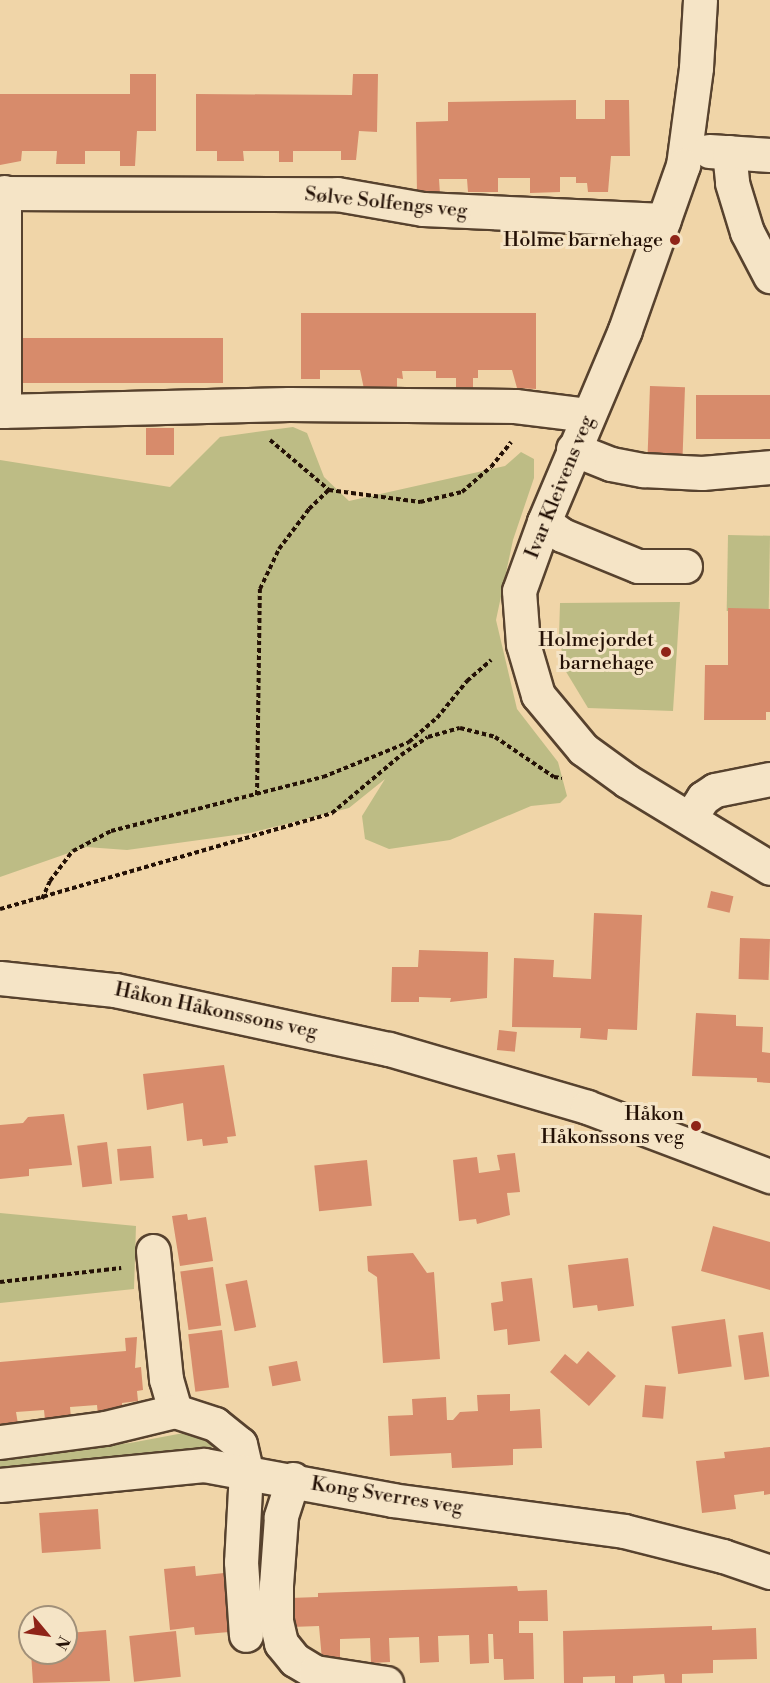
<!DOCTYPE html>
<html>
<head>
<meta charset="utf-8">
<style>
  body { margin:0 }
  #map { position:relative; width:770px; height:1683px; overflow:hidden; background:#f0d5a8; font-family:"Libre Bodoni",serif }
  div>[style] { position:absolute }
  .green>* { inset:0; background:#bdbc85; transform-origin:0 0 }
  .building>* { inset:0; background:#d78b6b; transform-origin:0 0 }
  .path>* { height:4px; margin-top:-2px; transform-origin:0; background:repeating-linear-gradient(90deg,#241106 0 4.5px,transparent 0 7.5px) }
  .roads { filter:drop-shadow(2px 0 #57422e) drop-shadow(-2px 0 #57422e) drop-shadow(0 2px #57422e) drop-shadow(0 -2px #57422e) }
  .minor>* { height:33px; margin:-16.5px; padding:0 16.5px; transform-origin:16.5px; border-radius:16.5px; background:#f5e4c6 }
  .dots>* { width:16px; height:16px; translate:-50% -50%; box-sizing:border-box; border:3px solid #f5e4c6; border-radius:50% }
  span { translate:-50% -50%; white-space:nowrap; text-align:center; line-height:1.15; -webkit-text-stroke:6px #f5e4c6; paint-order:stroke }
  .street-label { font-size:20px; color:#241106 }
  .poi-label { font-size:20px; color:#241106 }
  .right { translate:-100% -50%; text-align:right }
  .north { position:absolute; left:18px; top:1605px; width:60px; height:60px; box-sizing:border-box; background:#f5e4c6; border:2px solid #a19079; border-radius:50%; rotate:119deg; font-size:16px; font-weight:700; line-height:24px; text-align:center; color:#241106 }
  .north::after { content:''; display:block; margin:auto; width:21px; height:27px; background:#8f2418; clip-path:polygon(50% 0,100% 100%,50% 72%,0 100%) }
</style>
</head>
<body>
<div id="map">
  <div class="green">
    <i style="clip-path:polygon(293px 427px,307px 433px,324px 477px,349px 501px,505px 466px,521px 452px,534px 459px,534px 478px,513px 540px,496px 620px,517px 709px,558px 762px,567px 796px,560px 803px,531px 806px,450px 840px,389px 849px,365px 839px,362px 816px,385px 779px,349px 808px,250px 833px,127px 850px,86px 847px,0 877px,0 460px,170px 487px,220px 437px)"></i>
    <i style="left:728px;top:535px;width:42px;height:76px;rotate:1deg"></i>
    <i style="clip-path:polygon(680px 602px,673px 711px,588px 708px,565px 670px,559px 635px,560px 603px)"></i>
    <i style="clip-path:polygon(0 1213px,136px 1226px,134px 1289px,0 1303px)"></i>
    <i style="clip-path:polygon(189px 1432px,208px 1435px,213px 1444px,210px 1451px,0 1473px,0 1457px,130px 1443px)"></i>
  </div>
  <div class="building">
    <i style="clip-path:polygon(130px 74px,156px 74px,156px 131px,137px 131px,135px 166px,120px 166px,120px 151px,85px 151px,85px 164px,56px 164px,57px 151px,22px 151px,21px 161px,0 165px,0 94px,130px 94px)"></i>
    <i style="clip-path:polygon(353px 74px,378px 74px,377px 132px,359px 131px,356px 160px,341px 160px,341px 151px,293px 151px,293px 162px,279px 162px,279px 151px,243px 151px,244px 161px,217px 161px,217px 151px,196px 151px,196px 94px,352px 95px)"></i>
    <i style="clip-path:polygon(576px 100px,576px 119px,605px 119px,605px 100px,629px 100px,630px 156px,611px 156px,608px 192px,588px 192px,587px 183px,576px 183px,576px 177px,560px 177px,560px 192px,530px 193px,530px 178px,498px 178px,498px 192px,468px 192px,467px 179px,439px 179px,440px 194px,417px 195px,416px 122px,448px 121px,448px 102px)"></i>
    <i style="clip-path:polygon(301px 313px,536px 313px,536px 389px,517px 388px,512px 370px,478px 370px,478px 378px,473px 378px,473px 389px,456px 389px,456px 378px,436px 378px,436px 371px,402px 371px,403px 379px,397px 378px,397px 389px,364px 389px,360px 370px,320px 370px,320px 379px,301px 379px)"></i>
    <i style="left:223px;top:338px;width:45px;height:202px;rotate:90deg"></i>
    <i style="left:650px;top:386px;width:35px;height:68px;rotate:2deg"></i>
    <i style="left:696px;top:395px;width:74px;height:44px"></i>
    <i style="left:146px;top:428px;width:28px;height:27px"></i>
    <i style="clip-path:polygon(728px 608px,770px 609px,770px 712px,766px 712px,766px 720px,704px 720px,705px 665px,728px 665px)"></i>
    <i style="left:711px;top:891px;width:23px;height:17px;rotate:13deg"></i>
    <i style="clip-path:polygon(594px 913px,642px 915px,637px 1030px,608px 1029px,607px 1040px,580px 1038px,581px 1028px,512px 1027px,514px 958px,554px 960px,553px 977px,591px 979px)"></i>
    <i style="left:740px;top:938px;width:30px;height:41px;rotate:2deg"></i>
    <i style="clip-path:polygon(419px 950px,488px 952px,487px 998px,450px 1002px,451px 998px,419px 997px,419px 1002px,391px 1002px,392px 967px,418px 967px)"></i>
    <i style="clip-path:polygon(696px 1013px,736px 1015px,736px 1026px,763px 1027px,762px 1052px,770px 1053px,770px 1083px,757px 1082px,757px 1078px,692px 1076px)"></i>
    <i style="left:499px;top:1030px;width:18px;height:20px;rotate:6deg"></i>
    <i style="clip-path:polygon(224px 1065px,236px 1136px,227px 1137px,228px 1143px,203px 1146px,202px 1139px,187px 1141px,183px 1103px,147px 1110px,143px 1074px)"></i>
    <i style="clip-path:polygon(64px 1114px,72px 1165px,29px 1169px,29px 1176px,0 1179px,0 1125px,23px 1123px,28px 1117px)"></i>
    <i style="left:107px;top:1142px;width:42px;height:30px;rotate:83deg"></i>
    <i style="left:151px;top:1146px;width:32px;height:34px;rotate:85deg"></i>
    <i style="clip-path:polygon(515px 1153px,520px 1192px,507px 1193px,510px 1215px,477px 1224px,476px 1219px,459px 1221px,453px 1160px,477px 1157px,479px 1173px,500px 1170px,497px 1155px)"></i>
    <i style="left:367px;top:1160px;width:46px;height:53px;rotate:84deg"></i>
    <i style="clip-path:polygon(187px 1214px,188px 1220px,206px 1217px,213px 1261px,180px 1266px,172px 1216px)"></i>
    <i style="clip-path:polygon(713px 1226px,770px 1242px,770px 1290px,701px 1271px)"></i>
    <i style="clip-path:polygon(413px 1253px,427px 1273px,434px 1272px,440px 1359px,383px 1363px,377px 1277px,368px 1271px,367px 1256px)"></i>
    <i style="clip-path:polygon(628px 1258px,634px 1306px,598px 1311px,597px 1305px,573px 1308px,568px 1265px)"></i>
    <i style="left:213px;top:1267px;width:59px;height:33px;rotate:82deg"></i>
    <i style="clip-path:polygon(532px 1278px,540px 1341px,508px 1345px,507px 1329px,494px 1331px,491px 1303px,503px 1301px,501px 1282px)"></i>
    <i style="left:247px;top:1280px;width:48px;height:22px;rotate:79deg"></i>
    <i style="left:725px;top:1319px;width:48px;height:54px;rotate:82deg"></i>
    <i style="left:222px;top:1330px;width:58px;height:34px;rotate:83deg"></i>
    <i style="left:763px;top:1332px;width:45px;height:25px;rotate:82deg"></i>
    <i style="clip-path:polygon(137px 1337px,135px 1368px,141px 1367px,143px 1390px,137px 1391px,138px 1401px,122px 1403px,123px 1414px,98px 1416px,97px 1405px,70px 1407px,71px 1418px,45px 1420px,44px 1410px,16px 1412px,18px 1424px,0 1426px,0 1362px,126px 1351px,125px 1338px)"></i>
    <i style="clip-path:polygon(588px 1351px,616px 1376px,589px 1406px,550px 1372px,565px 1354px,577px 1364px)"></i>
    <i style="left:297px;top:1361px;width:20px;height:29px;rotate:79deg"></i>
    <i style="left:645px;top:1385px;width:21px;height:32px;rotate:5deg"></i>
    <i style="clip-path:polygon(510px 1394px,510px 1411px,540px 1409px,542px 1448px,513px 1449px,513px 1465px,452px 1468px,451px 1453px,390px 1456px,388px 1416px,413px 1415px,412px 1399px,446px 1397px,447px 1420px,453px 1420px,460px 1412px,478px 1411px,477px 1395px)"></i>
    <i style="clip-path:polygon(770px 1447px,770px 1494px,764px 1495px,764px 1491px,734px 1495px,736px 1509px,702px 1513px,696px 1461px,725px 1458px,724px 1452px)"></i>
    <i style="left:98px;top:1509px;width:40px;height:59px;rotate:86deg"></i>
    <i style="clip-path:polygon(195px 1566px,196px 1576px,224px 1573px,229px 1632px,195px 1635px,194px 1627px,170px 1630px,164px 1569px)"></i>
    <i style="clip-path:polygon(517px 1586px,518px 1591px,547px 1590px,548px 1621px,519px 1621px,519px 1633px,533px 1633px,534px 1679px,504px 1680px,503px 1659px,494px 1659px,493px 1634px,488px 1634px,489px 1663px,470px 1664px,469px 1635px,438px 1636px,439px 1662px,420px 1663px,419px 1637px,389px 1638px,390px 1662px,371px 1663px,370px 1638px,340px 1639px,340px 1660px,322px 1660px,319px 1626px,291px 1627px,290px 1598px,318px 1597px,318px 1593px)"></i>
    <i style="clip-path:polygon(66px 1624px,68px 1633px,106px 1630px,110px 1681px,33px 1683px,31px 1653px,66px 1653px)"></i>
    <i style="clip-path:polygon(712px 1626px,712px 1630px,756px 1628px,757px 1659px,713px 1660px,713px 1673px,682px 1674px,682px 1683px,665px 1683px,664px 1674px,633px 1676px,633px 1683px,615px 1683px,615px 1676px,583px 1677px,583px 1683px,564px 1683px,563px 1631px)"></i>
    <i style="left:176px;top:1631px;width:46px;height:47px;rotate:84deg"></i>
  </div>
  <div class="path">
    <i style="left:270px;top:440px;width:77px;rotate:40.3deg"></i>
    <i style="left:329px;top:490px;width:92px;rotate:7.5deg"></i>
    <i style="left:420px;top:502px;width:43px;rotate:-13.4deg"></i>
    <i style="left:462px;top:492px;width:38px;rotate:-41deg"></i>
    <i style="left:491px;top:467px;width:32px;rotate:-51deg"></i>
    <i style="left:257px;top:795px;width:206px;rotate:-89.2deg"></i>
    <i style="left:260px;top:589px;width:44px;rotate:-64.6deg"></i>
    <i style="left:279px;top:549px;width:50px;rotate:-53.1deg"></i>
    <i style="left:309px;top:509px;width:28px;rotate:-44deg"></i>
    <i style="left:42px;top:899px;width:20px;rotate:-66deg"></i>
    <i style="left:50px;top:881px;width:38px;rotate:-53deg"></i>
    <i style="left:73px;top:851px;width:43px;rotate:-27.8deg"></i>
    <i style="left:111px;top:831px;width:219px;rotate:-14.3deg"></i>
    <i style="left:323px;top:777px;width:93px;rotate:-22.1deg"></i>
    <i style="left:409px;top:742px;width:37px;rotate:-41deg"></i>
    <i style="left:437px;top:718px;width:48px;rotate:-51deg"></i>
    <i style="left:467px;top:681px;width:32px;rotate:-41deg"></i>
    <i style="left:0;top:909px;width:346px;rotate:-16.1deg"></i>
    <i style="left:332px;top:813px;width:90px;rotate:-40deg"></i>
    <i style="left:401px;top:755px;width:32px;rotate:-34deg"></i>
    <i style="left:428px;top:737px;width:33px;rotate:-16deg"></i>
    <i style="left:460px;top:728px;width:36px;rotate:14deg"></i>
    <i style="left:495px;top:737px;width:71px;rotate:34.1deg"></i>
    <i style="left:554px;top:777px;width:8px;rotate:7deg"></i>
    <i style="left:0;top:1282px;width:122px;rotate:-6.6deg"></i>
  </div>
  <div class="roads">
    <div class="minor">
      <i style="left:700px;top:0;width:68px;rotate:93.4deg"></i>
      <i style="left:696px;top:68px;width:98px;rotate:97.6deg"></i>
      <i style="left:683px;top:165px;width:175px;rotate:109.4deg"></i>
      <i style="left:625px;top:330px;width:208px;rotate:112.9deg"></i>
      <i style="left:544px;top:522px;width:73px;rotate:109.9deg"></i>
      <i style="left:519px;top:591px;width:53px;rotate:85.7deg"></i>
      <i style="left:523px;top:644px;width:53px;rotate:73.6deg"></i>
      <i style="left:538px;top:695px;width:70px;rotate:50.2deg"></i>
      <i style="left:583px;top:749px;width:54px;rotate:36deg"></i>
      <i style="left:627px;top:781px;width:167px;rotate:31.3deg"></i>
      <i style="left:709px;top:151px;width:61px;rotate:3.8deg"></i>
      <i style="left:729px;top:152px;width:31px;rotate:84deg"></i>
      <i style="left:732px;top:183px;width:51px;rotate:73deg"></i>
      <i style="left:747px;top:232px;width:50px;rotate:62.4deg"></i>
      <i style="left:0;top:193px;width:337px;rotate:0.2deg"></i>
      <i style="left:337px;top:194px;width:87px;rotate:9.9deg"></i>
      <i style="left:423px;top:209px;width:241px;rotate:2.6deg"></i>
      <i style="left:0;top:411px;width:289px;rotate:-1.4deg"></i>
      <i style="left:289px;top:404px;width:226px;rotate:0.5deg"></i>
      <i style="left:515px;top:406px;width:74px;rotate:7deg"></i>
      <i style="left:4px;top:411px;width:219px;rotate:-90deg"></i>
      <i style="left:573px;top:449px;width:41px;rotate:21.5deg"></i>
      <i style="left:611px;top:464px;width:33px;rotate:11deg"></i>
      <i style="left:643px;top:470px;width:59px;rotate:2.9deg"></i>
      <i style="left:702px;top:473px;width:68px;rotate:-5deg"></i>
      <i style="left:544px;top:522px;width:22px;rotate:36deg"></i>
      <i style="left:562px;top:535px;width:82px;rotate:22.2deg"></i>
      <i style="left:638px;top:566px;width:47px"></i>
      <i style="left:690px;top:818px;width:24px;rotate:-57deg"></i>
      <i style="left:703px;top:798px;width:14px;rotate:-34deg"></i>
      <i style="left:715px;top:790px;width:56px;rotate:-11.3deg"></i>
      <i style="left:0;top:978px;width:116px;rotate:6deg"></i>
      <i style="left:115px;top:990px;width:280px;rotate:12.2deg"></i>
      <i style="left:389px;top:1049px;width:206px;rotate:16.3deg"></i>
      <i style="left:587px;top:1107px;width:196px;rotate:20.7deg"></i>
      <i style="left:153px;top:1251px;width:129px;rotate:84.2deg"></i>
      <i style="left:166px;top:1379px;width:33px;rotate:74deg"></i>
      <i style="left:0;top:1442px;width:106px;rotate:-7.6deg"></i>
      <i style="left:105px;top:1428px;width:72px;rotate:-13.7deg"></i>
      <i style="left:175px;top:1411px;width:42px;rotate:18deg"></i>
      <i style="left:215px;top:1424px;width:32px;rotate:39deg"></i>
      <i style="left:240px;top:1444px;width:28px;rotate:77deg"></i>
      <i style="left:246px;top:1471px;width:91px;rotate:93.1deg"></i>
      <i style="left:241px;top:1562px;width:73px;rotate:86.1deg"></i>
      <i style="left:293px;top:1479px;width:40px;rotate:108deg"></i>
      <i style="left:281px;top:1517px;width:68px;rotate:94.2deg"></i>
      <i style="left:276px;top:1585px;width:36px;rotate:90deg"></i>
      <i style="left:276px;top:1621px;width:23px;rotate:77deg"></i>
      <i style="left:281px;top:1643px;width:22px;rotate:51deg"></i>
      <i style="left:295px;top:1660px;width:23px;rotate:31deg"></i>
      <i style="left:315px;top:1672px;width:72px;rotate:8.8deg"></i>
      <i style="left:0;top:1485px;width:205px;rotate:-5.6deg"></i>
      <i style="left:204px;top:1465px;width:191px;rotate:10.5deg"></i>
      <i style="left:392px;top:1500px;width:234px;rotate:7.6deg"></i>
      <i style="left:624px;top:1531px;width:102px;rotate:14.2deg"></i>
      <i style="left:723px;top:1556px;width:50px;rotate:18.8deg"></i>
    </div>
  </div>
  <div class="dots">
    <i style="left:675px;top:240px;background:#8f2418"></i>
    <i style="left:666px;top:652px;background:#8f2418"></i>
    <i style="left:696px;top:1126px;background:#8f2418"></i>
  </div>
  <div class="street-label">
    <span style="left:386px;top:203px;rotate:6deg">Sølve Solfengs veg</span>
    <span style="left:560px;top:487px;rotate:-68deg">Ivar Kleivens veg</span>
    <span style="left:216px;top:1011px;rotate:12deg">Håkon Håkonssons veg</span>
    <span style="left:387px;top:1496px;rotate:9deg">Kong Sverres veg</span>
  </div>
  <div class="poi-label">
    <span class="right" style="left:663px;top:240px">Holme barnehage</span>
    <span class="right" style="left:654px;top:652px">Holmejordet<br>barnehage</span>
    <span class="right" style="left:684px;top:1126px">Håkon<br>Håkonssons veg</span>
  </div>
  <div class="north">N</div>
</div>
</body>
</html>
